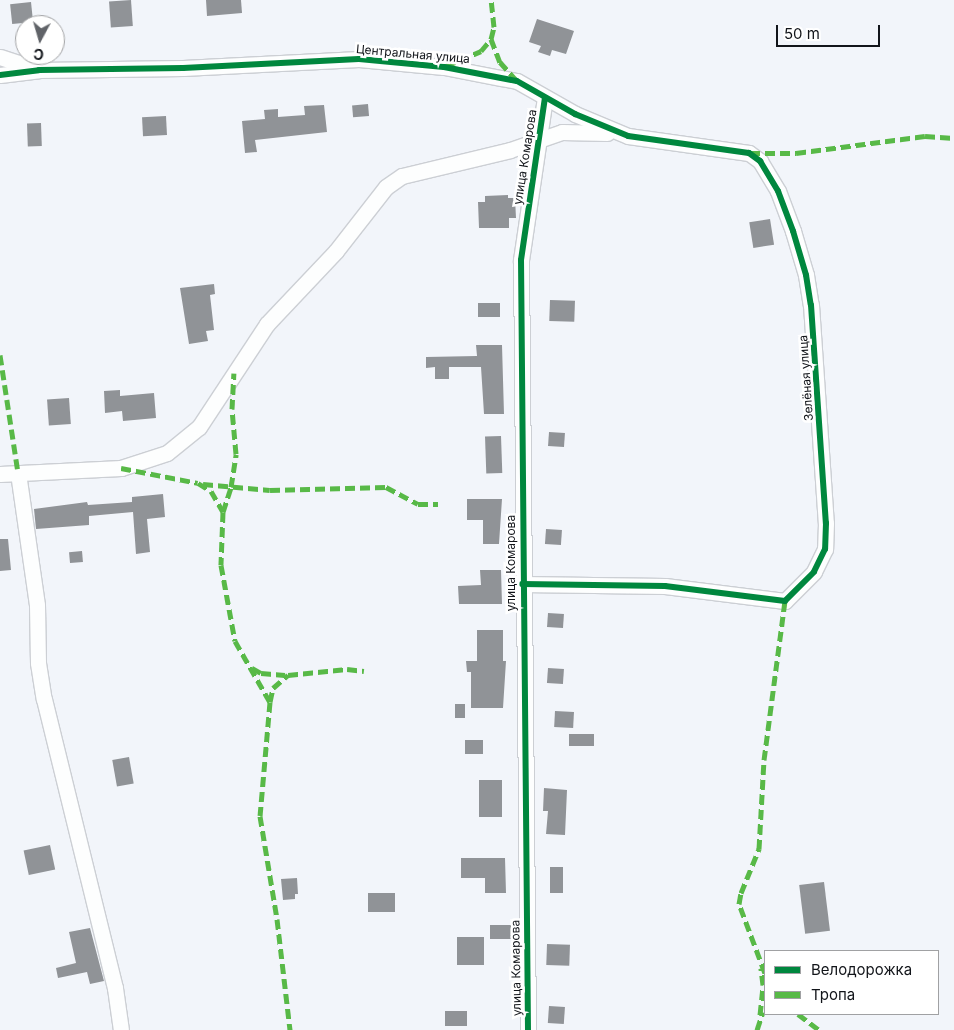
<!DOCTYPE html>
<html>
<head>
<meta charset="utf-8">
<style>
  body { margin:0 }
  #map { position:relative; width:954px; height:1030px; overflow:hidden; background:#f2f5fa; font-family:Inter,sans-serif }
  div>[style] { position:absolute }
  .building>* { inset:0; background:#909397; transform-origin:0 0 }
  .roads { filter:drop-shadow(1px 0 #cccfd4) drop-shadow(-1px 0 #cccfd4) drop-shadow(0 1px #cccfd4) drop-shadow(0 -1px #cccfd4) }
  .street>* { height:15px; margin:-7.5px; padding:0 7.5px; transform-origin:7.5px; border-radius:7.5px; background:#fdfefe }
  .quiet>* { height:5px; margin-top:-2.5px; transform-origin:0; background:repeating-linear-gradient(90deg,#58b947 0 10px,transparent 0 15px) }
  .cycleway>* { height:6px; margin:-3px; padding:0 3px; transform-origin:3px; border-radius:3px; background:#00873e }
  span { translate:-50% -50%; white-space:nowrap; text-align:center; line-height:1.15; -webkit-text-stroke:5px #fff; paint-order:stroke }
  .street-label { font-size:12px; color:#12151a }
  .legend { position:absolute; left:764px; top:950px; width:175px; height:65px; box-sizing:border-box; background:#fff; border:1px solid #a0a1a3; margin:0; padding:6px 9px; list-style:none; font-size:15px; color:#12151a }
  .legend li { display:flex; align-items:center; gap:10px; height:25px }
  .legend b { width:25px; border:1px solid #a0a1a3 }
  .north { position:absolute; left:15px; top:15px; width:50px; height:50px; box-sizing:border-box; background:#fff; border:1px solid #a0a1a3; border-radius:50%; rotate:186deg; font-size:14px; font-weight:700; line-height:20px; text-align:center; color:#12151a }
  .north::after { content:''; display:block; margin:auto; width:18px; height:22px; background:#606368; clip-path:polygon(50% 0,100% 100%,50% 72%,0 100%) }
  .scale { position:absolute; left:776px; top:25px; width:104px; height:22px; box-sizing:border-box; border:2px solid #12151a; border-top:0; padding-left:6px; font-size:15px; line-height:18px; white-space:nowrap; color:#12151a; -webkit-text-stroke:4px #fff; paint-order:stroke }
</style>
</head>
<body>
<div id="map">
  <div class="building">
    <i style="left:131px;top:0;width:26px;height:22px;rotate:86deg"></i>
    <i style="clip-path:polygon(206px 0,241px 0,242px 13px,207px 16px)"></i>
    <i style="left:31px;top:2px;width:20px;height:21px;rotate:84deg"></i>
    <i style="clip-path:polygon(537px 19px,574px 31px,566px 54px,552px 50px,550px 56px,538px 52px,541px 46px,529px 42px)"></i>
    <i style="left:368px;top:104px;width:12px;height:16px;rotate:85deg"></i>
    <i style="clip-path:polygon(324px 105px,327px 132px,255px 140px,257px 152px,245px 153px,242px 121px,265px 119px,264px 110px,278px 109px,278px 117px,305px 115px,304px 106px)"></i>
    <i style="left:166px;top:116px;width:19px;height:24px;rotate:87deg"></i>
    <i style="left:41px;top:123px;width:23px;height:14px;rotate:88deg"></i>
    <i style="clip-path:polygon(508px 195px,508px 198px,515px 198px,516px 218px,509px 218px,509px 228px,479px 228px,478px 202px,485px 202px,485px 196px)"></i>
    <i style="left:770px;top:219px;width:26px;height:21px;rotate:81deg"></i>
    <i style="clip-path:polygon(214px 284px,215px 294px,210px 295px,214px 330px,206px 331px,208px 341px,189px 344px,180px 288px)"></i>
    <i style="left:550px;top:300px;width:25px;height:21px;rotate:2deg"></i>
    <i style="left:478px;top:303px;width:22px;height:14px"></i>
    <i style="clip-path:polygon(476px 345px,502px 345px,504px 414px,484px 414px,481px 367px,449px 367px,449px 379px,435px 379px,435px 367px,426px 368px,426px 357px,477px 356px)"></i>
    <i style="clip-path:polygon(120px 390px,120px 396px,154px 393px,156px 418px,123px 421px,122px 411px,105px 413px,104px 391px)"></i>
    <i style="left:69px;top:398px;width:26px;height:22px;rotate:86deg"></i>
    <i style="left:549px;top:432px;width:16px;height:14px;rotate:4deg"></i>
    <i style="left:501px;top:436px;width:37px;height:16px;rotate:88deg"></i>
    <i style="clip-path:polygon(163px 494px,165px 517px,147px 519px,150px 552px,136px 554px,133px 512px,89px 516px,89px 525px,36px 529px,34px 509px,87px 502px,88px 505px,132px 502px,132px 497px)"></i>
    <i style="clip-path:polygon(467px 499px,502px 499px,499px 544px,483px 544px,483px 520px,467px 520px)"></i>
    <i style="left:546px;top:529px;width:16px;height:15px;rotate:4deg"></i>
    <i style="clip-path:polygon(0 539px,8px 539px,11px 570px,0 571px)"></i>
    <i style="left:82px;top:551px;width:11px;height:13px;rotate:85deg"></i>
    <i style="clip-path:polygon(480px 570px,501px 570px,502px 604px,459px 604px,458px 586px,481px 585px)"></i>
    <i style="left:548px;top:613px;width:16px;height:14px;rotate:4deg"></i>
    <i style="clip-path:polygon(477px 630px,503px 630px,503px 661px,506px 661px,503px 708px,471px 708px,471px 672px,467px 672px,466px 661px,477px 661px)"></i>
    <i style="left:548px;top:668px;width:16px;height:15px;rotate:4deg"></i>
    <i style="left:455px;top:704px;width:10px;height:14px"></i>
    <i style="left:555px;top:711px;width:19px;height:16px;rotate:3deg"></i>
    <i style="left:569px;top:734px;width:25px;height:12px"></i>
    <i style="left:465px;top:740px;width:18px;height:14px"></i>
    <i style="left:129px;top:757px;width:27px;height:17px;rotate:80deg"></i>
    <i style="left:479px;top:780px;width:23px;height:37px"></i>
    <i style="clip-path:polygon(544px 788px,567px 790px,565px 835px,546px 834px,548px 811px,543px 811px)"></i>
    <i style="left:50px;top:845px;width:25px;height:27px;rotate:78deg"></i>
    <i style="clip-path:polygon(461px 858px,505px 858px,506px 893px,485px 893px,485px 878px,461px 878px)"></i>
    <i style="left:550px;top:867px;width:13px;height:26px"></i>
    <i style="clip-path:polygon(297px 878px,298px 894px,295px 894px,295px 899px,283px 900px,281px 879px)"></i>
    <i style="left:824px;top:882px;width:49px;height:25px;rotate:83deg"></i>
    <i style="left:368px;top:893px;width:27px;height:19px"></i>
    <i style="left:490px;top:925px;width:21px;height:14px"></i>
    <i style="clip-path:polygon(90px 928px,104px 981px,90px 984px,87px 972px,58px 978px,56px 968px,76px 963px,69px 932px)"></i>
    <i style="left:457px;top:937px;width:27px;height:28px"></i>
    <i style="left:547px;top:944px;width:23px;height:21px;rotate:2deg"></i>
    <i style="left:549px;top:1006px;width:16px;height:17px;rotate:4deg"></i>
    <i style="left:445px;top:1011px;width:22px;height:15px"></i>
  </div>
  <div class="roads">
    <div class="street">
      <i style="left:0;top:57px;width:35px;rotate:18deg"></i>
      <i style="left:0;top:75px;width:39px;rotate:-7deg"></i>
      <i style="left:39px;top:70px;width:144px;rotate:-0.8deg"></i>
      <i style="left:183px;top:68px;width:176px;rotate:-2.9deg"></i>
      <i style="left:359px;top:59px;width:85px;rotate:5.4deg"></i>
      <i style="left:444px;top:67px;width:74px;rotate:10.9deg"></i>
      <i style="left:517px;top:81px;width:67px;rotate:29.6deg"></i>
      <i style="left:575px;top:114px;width:57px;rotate:22.5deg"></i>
      <i style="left:628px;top:136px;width:122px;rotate:8deg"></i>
      <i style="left:749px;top:153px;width:14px;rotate:36deg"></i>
      <i style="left:760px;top:161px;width:35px;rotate:59deg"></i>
      <i style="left:778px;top:191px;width:43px;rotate:69.4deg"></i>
      <i style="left:793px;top:231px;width:46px;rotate:73.5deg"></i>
      <i style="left:806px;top:275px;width:30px;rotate:81deg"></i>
      <i style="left:811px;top:305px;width:219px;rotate:86.1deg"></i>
      <i style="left:826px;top:523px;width:26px;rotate:92deg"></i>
      <i style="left:825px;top:549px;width:25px;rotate:116deg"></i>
      <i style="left:814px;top:572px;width:41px;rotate:135deg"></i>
      <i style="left:785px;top:601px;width:121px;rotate:-172.9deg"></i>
      <i style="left:665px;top:586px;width:143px;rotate:-179.2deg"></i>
      <i style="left:18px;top:473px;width:133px;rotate:81.8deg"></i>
      <i style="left:37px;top:605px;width:58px;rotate:89deg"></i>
      <i style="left:38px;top:663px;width:36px;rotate:81deg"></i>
      <i style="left:44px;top:699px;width:298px;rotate:76.2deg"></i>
      <i style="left:115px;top:988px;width:42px;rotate:81.9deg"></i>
      <i style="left:0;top:474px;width:121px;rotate:-2.8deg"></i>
      <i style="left:121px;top:468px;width:48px;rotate:-18.1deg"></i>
      <i style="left:167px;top:453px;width:41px;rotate:-39.1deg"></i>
      <i style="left:199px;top:427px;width:123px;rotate:-56.6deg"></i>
      <i style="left:267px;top:324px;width:100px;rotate:-46.6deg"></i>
      <i style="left:336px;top:251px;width:81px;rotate:-52deg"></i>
      <i style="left:386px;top:187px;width:19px;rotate:-35deg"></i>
      <i style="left:402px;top:176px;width:111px;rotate:-13.5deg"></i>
      <i style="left:510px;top:150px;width:55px;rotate:-19.1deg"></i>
      <i style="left:562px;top:132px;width:45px;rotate:1.3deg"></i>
      <i style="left:528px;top:1030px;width:770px;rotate:-90.52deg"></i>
      <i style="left:521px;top:260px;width:164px;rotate:-81.6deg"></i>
    </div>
  </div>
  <div class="quiet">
    <i style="left:491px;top:39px;width:25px;rotate:69deg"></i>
    <i style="left:500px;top:62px;width:25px;rotate:48deg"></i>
    <i style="left:446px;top:66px;width:38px;rotate:-23deg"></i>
    <i style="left:481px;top:51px;width:16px;rotate:-50deg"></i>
    <i style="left:491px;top:39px;width:12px;rotate:-76deg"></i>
    <i style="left:494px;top:27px;width:27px;rotate:-96deg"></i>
    <i style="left:750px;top:153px;width:46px"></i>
    <i style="left:796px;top:153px;width:130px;rotate:-7.5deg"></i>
    <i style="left:925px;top:136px;width:29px;rotate:4deg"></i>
    <i style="left:0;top:355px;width:119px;rotate:81.3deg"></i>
    <i style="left:121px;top:468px;width:78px;rotate:11deg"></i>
    <i style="left:198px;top:483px;width:15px;rotate:32deg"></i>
    <i style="left:211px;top:491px;width:24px;rotate:60deg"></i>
    <i style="left:223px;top:512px;width:53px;rotate:92.2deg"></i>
    <i style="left:221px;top:565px;width:77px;rotate:79.6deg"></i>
    <i style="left:235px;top:641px;width:70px;rotate:60.2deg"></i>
    <i style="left:270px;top:702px;width:114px;rotate:95deg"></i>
    <i style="left:260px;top:816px;width:104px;rotate:80.6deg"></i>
    <i style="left:277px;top:919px;width:112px;rotate:83.3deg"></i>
    <i style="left:203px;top:484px;width:67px;rotate:5.1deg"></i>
    <i style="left:270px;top:490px;width:116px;rotate:-1.5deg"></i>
    <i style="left:386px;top:487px;width:36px;rotate:28deg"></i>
    <i style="left:418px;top:504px;width:20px"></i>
    <i style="left:223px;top:512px;width:26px;rotate:-72deg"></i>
    <i style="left:231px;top:487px;width:33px;rotate:-81deg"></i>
    <i style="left:236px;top:454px;width:45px;rotate:-95.1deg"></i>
    <i style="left:232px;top:409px;width:36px;rotate:-87deg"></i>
    <i style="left:252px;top:668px;width:10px;rotate:29deg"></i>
    <i style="left:261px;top:673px;width:24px;rotate:5deg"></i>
    <i style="left:270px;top:702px;width:14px;rotate:-78deg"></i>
    <i style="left:273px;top:688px;width:20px;rotate:-41deg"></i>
    <i style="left:288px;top:675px;width:59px;rotate:-5.8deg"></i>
    <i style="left:347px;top:669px;width:17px;rotate:7deg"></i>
    <i style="left:765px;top:973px;width:74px;rotate:-110.6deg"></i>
    <i style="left:739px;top:904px;width:11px;rotate:-80deg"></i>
    <i style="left:741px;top:893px;width:48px;rotate:-67.8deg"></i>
    <i style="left:759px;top:849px;width:89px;rotate:-86.8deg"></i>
    <i style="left:764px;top:760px;width:160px;rotate:-82.5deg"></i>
    <i style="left:798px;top:1014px;width:26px;rotate:37deg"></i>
    <i style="left:760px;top:1015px;width:30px;rotate:-84deg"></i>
    <i style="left:763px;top:985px;width:17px;rotate:-97deg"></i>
    <i style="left:757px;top:1030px;width:19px;rotate:-72deg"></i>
  </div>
  <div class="cycleway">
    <i style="left:0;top:75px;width:39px;rotate:-7deg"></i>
    <i style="left:39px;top:70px;width:144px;rotate:-0.8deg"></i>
    <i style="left:183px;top:68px;width:176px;rotate:-2.9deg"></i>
    <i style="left:359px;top:59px;width:85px;rotate:5.4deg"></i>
    <i style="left:444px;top:67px;width:74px;rotate:10.9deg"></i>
    <i style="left:517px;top:81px;width:67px;rotate:29.6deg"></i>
    <i style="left:575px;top:114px;width:57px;rotate:22.5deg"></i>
    <i style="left:628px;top:136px;width:122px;rotate:8deg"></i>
    <i style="left:749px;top:153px;width:14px;rotate:36deg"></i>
    <i style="left:760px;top:161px;width:35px;rotate:59deg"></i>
    <i style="left:778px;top:191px;width:43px;rotate:69.4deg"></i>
    <i style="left:793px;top:231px;width:46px;rotate:73.5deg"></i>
    <i style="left:806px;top:275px;width:30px;rotate:81deg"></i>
    <i style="left:811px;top:305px;width:219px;rotate:86.1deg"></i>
    <i style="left:826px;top:523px;width:26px;rotate:92deg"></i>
    <i style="left:825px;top:549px;width:25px;rotate:116deg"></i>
    <i style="left:814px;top:572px;width:41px;rotate:135deg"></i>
    <i style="left:785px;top:601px;width:121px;rotate:-172.9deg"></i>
    <i style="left:665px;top:586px;width:143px;rotate:-179.2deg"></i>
    <i style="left:528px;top:1030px;width:770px;rotate:-90.52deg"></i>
    <i style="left:521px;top:260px;width:164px;rotate:-81.6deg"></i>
  </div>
  <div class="street-label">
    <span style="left:413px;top:54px;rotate:5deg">Центральная улица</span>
    <span style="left:525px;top:157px;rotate:-81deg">улица Комарова</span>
    <span style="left:806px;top:378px;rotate:-94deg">Зелёная улица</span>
    <span style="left:511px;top:563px;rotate:-90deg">улица Комарова</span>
    <span style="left:516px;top:968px;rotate:-91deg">улица Комарова</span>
  </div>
  <ul class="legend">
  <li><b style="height:6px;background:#00873e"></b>Велодорожка</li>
  <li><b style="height:6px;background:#58b947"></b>Тропа</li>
  </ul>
  <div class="north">С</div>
  <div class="scale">50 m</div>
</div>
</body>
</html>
